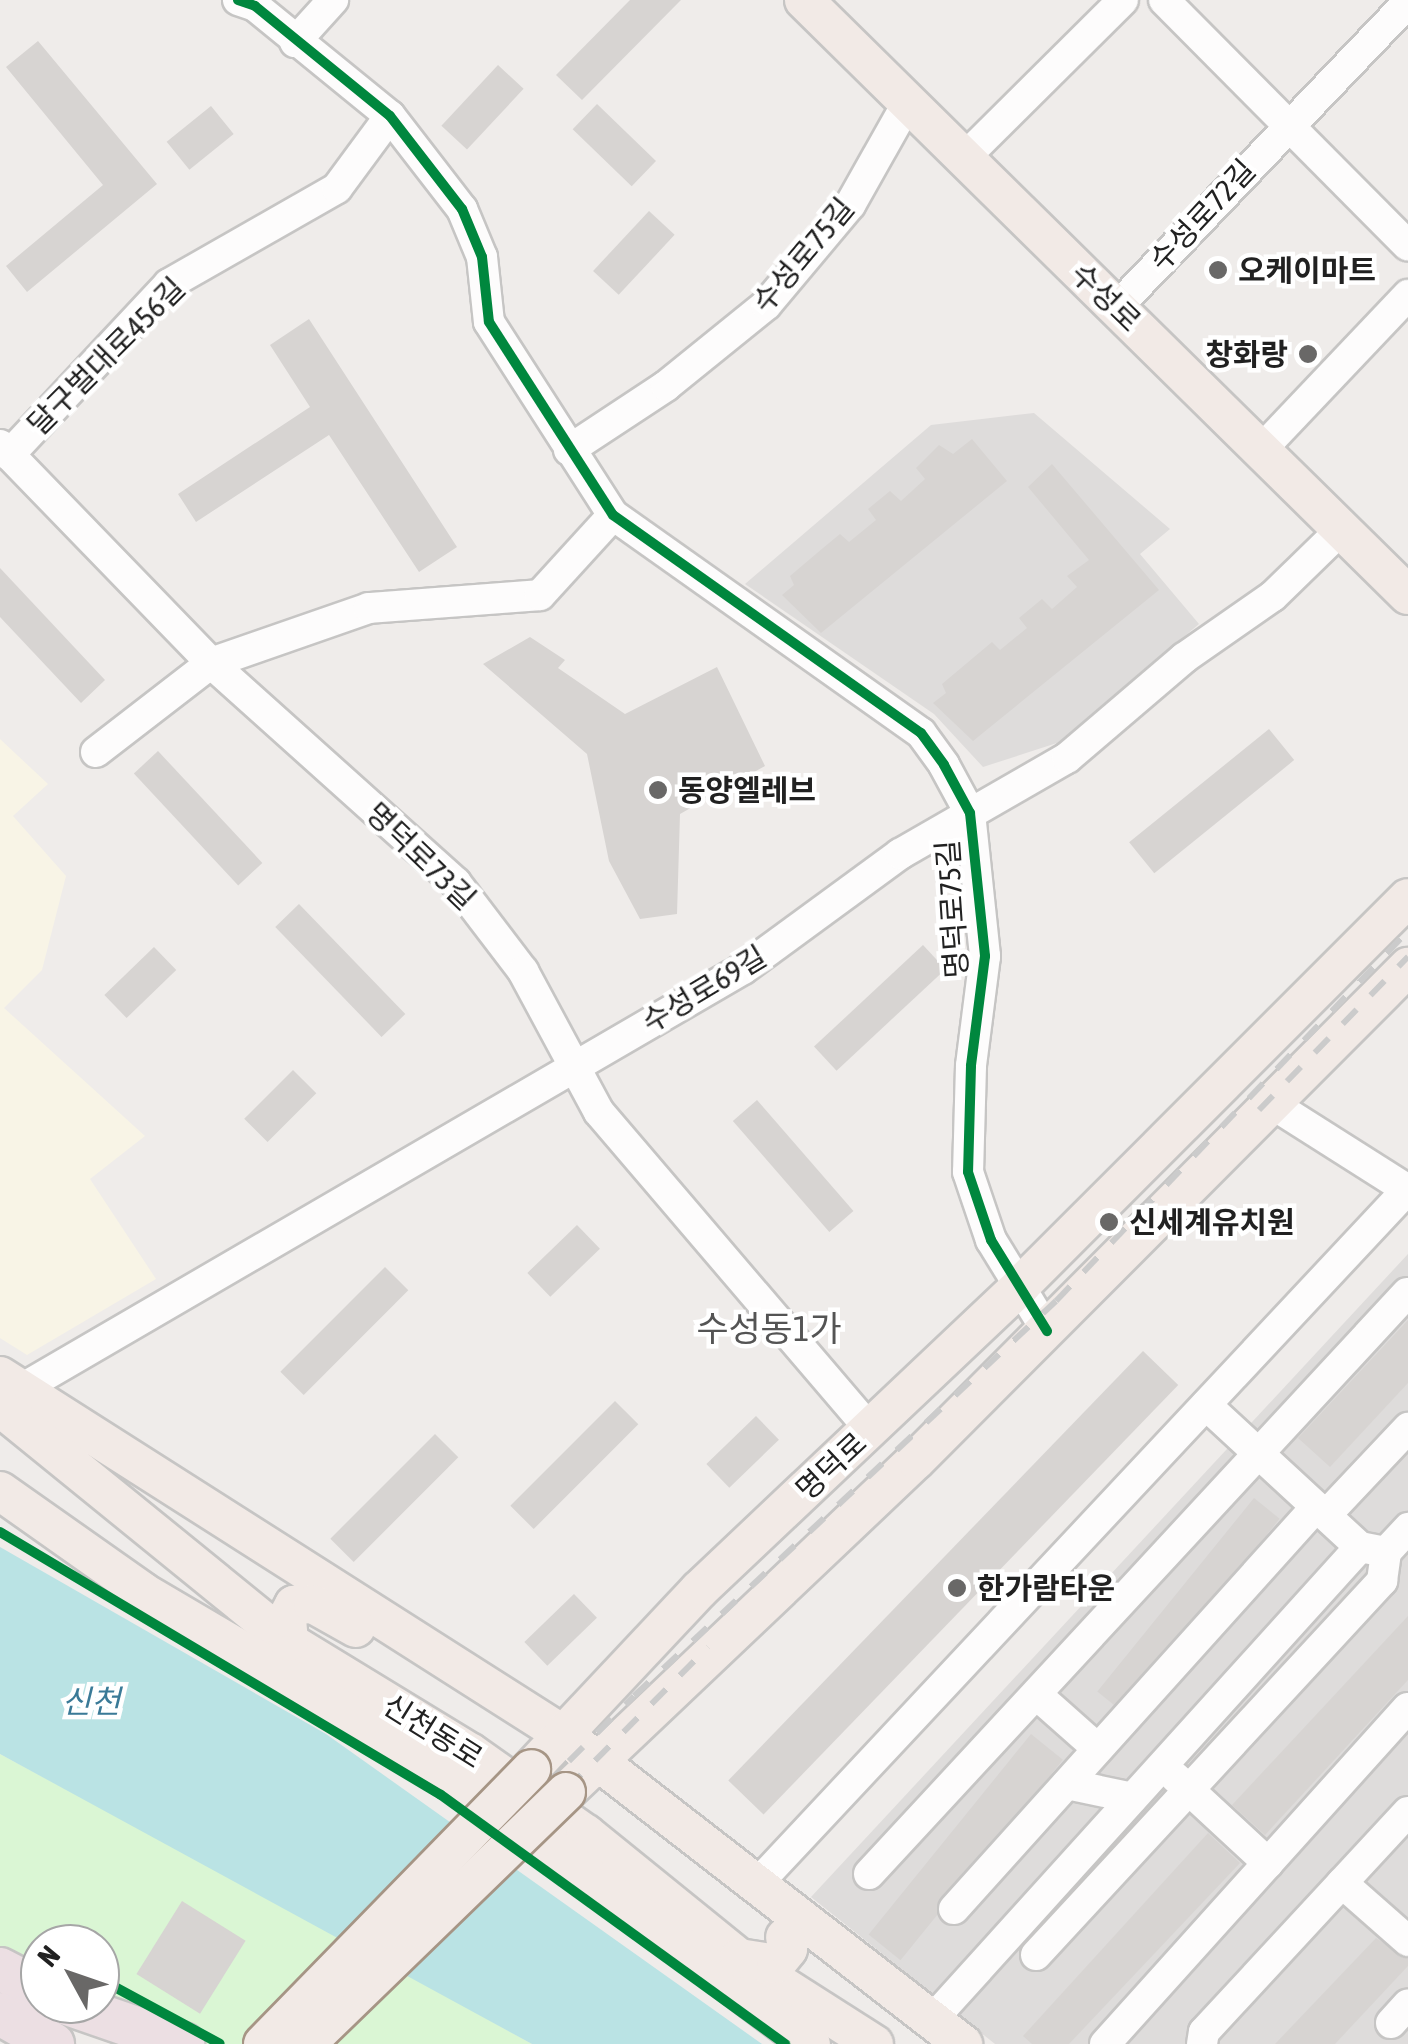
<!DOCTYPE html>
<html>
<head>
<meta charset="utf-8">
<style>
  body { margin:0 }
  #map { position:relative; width:1408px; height:2044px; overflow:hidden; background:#efecea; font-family:"Asap Condensed","Noto Sans KR",sans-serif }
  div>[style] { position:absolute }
  .residential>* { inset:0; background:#dedcdb }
  .education>* { inset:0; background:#f8f4e6 }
  .park>* { inset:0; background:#daf6d4 }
  .water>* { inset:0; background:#bae3e4 }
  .building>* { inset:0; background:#d7d4d2; transform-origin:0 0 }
  .roads { filter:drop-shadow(2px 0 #c6c5c4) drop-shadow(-2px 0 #c6c5c4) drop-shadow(0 2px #c6c5c4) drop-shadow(0 -2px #c6c5c4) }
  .minor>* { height:30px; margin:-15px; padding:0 15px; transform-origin:15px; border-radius:15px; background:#fdfcfc }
  .major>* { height:38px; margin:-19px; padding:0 19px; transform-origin:19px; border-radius:19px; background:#f2eae6 }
  .highway>* { height:42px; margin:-21px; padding:0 21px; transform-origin:21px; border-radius:21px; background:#ecdfe3 }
  .rail>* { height:6px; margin-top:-3px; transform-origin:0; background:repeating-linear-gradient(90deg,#cbcbcb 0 20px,transparent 0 40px) }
  .bridges { filter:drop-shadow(2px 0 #a69585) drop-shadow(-2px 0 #a69585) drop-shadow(0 2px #a69585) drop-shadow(0 -2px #a69585) }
  .major-bridge>* { height:38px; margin:-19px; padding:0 19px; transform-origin:19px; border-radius:19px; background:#f2eae6 }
  .cycleway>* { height:10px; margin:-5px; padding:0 5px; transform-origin:5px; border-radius:5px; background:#00873e }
  .dots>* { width:28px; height:28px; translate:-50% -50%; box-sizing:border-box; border:5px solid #fff; border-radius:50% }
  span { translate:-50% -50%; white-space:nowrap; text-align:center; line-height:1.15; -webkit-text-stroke:9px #fff; paint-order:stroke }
  .street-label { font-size:30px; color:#212121 }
  .poi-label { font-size:30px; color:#212121; font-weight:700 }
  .left { translate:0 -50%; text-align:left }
  .right { translate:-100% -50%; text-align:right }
  .water-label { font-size:32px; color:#3a7a97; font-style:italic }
  .quarter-label { font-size:35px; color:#545454 }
  .north { position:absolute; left:20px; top:1924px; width:100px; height:100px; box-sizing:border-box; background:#fff; border:2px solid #a6a6a6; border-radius:50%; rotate:310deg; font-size:28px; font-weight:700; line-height:40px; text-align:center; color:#212121 }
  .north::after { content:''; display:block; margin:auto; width:35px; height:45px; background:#696867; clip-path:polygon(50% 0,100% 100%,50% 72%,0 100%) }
</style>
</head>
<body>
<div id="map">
  <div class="residential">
    <i style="clip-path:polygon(1034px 413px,1170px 529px,1140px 554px,1199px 624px,1060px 742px,983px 767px,934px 714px,745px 584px,931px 425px)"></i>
    <i style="clip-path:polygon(1408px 1254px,1408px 2044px,995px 2044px,811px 1897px)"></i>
  </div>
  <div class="education">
    <i style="clip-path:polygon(0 739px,48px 784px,13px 816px,66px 876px,42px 970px,4px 1008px,145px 1136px,90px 1179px,156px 1279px,27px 1355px,0 1338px)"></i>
  </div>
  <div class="park">
    <i style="clip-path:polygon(0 1754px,312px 1921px,532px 2044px,183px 2044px,100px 2001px,100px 1944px,40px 1944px,40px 1970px,0 1949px)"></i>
  </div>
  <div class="water">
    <i style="clip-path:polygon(0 1547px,326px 1734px,762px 2044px,532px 2044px,0 1754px)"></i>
  </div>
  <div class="building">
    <i style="clip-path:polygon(630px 0,681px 0,582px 100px,556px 75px)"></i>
    <i style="clip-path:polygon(38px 41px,157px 184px,27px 292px,6px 266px,103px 185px,6px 67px)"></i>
    <i style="left:498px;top:65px;width:35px;height:83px;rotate:43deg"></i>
    <i style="left:597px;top:104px;width:82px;height:35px;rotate:44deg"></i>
    <i style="left:211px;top:106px;width:36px;height:57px;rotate:51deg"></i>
    <i style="left:649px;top:211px;width:35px;height:82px;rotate:43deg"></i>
    <i style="clip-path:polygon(309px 319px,457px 547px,419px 572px,329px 435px,196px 522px,178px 494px,310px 407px,270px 345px)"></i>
    <i style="clip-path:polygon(972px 439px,1007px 481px,821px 633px,782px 595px,794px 585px,790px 576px,823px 548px,840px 534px,849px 542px,876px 520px,868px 509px,890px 491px,901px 501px,925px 479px,916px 468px,939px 445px,953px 454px)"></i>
    <i style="clip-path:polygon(1052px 464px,1159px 590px,973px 741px,933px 703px,946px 693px,942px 684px,992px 642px,1000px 650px,1027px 628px,1019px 618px,1042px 599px,1052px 609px,1077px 587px,1067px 576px,1089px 560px,1028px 487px)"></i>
    <i style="clip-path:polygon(0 568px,105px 680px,81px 703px,0 617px)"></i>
    <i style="clip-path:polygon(530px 637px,565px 660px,558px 668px,625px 714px,717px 667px,765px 766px,680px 814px,677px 914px,640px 919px,609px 861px,587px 754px,483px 664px)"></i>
    <i style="left:1269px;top:729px;width:40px;height:180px;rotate:51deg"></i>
    <i style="left:158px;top:751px;width:153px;height:33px;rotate:47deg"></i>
    <i style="left:299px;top:904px;width:153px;height:33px;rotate:46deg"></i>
    <i style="left:923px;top:945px;width:33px;height:149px;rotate:47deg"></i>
    <i style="left:154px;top:947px;width:32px;height:69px;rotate:46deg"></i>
    <i style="left:293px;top:1070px;width:33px;height:69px;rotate:45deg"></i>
    <i style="left:757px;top:1100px;width:147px;height:32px;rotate:49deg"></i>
    <i style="left:577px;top:1225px;width:33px;height:69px;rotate:46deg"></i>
    <i style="left:385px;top:1267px;width:33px;height:148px;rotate:45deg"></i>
    <i style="clip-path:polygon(1408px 1320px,1408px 1383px,1330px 1467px,1298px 1438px)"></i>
    <i style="left:1143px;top:1351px;width:49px;height:597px;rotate:44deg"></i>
    <i style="left:615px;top:1401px;width:33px;height:148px;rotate:45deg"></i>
    <i style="left:756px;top:1416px;width:33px;height:69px;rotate:46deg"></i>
    <i style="left:435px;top:1434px;width:33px;height:148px;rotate:45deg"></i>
    <i style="left:1254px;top:1498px;width:33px;height:249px;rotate:39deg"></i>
    <i style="left:574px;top:1594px;width:33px;height:69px;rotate:46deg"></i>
    <i style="clip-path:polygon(1408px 1616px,1408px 1680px,1265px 1835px,1232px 1805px)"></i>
    <i style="left:1031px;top:1734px;width:41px;height:258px;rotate:39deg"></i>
    <i style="clip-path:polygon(1208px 1833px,1240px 1863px,1069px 2044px,1032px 2044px,1023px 2036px)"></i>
    <i style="left:182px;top:1901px;width:75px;height:86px;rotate:32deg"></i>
    <i style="clip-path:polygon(1376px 1938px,1408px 1959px,1408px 1966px,1335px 2044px,1275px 2044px)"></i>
  </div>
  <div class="roads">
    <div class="minor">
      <i style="left:238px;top:0;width:18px;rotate:19deg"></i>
      <i style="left:255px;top:6px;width:174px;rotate:39.2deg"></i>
      <i style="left:390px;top:116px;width:118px;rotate:52.3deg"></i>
      <i style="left:462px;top:209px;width:52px;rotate:67.4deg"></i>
      <i style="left:482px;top:257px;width:65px;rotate:83.9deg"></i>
      <i style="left:489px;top:322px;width:229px;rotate:57.3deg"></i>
      <i style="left:613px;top:515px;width:377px;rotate:35.3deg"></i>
      <i style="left:921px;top:733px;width:39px;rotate:54deg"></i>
      <i style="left:944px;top:765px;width:55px;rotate:61.6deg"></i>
      <i style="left:970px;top:813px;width:144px;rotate:84deg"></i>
      <i style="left:985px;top:956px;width:111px;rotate:97.3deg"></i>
      <i style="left:971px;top:1066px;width:106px;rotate:91.6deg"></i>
      <i style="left:968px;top:1172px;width:72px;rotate:71.3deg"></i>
      <i style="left:991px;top:1240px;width:107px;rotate:58.4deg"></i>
      <i style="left:1164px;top:0;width:346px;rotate:45.2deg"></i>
      <i style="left:295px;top:42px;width:57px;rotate:-47.9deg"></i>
      <i style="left:964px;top:158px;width:224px;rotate:-44.8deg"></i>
      <i style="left:1116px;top:308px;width:423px;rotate:-46.3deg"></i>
      <i style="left:0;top:445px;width:303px;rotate:45.9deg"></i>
      <i style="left:211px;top:663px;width:329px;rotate:41.9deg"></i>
      <i style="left:456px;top:883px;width:111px;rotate:52.7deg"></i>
      <i style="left:523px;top:971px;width:160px;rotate:61.7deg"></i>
      <i style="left:599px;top:1112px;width:417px;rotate:49.5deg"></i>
      <i style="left:569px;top:450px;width:116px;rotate:-33.4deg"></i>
      <i style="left:666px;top:386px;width:129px;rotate:-39deg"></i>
      <i style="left:766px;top:305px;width:131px;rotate:-50deg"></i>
      <i style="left:850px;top:205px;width:118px;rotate:-60.6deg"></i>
      <i style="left:1261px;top:450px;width:214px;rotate:-46.5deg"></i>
      <i style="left:9px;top:455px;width:234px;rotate:-46.9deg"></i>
      <i style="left:169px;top:284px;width:193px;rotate:-29.7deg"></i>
      <i style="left:337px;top:188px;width:89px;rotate:-53.6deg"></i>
      <i style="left:96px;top:752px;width:145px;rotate:-37.7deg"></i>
      <i style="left:211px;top:663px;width:167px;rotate:-19.2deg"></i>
      <i style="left:369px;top:608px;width:171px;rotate:-4.3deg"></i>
      <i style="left:540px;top:595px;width:108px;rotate:-47.6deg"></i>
      <i style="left:1274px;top:1105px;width:159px;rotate:32.4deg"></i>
      <i style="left:23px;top:1388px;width:833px;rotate:-30.2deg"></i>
      <i style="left:743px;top:969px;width:195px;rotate:-36.2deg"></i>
      <i style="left:900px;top:854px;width:193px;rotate:-29.9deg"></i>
      <i style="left:1067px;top:758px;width:154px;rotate:-40.5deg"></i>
      <i style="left:1184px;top:658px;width:108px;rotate:-34.9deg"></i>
      <i style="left:1273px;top:596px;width:96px;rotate:-44.2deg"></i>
      <i style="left:1206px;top:1405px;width:209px;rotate:42.7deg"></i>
      <i style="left:1360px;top:1547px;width:26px;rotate:11deg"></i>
      <i style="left:1386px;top:1552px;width:33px;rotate:-47deg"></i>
      <i style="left:1326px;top:1515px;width:120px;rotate:-46.7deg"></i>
      <i style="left:1037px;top:1695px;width:81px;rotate:41.5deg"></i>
      <i style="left:1175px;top:1777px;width:127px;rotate:42.8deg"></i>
      <i style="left:1067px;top:1784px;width:67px;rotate:12deg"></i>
      <i style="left:869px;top:1874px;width:792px;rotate:-47.2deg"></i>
      <i style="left:1342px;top:1883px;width:88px;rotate:41.3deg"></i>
      <i style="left:757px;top:1884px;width:951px;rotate:-46.88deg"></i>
      <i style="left:954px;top:1909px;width:541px;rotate:-48deg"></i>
      <i style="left:1036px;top:1955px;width:510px;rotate:-47.23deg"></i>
      <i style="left:1382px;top:1581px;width:29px;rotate:-82deg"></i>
      <i style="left:932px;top:2020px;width:638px;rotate:-47.86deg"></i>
      <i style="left:1391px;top:2023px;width:25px;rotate:-48deg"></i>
      <i style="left:1105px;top:2044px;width:452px;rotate:-48deg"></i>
      <i style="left:1202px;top:2044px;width:12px;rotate:-81deg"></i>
      <i style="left:1204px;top:2032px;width:300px;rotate:-47.2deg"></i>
    </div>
    <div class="major">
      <i style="left:804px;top:0;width:848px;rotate:44.57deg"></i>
      <i style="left:0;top:1376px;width:669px;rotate:32.48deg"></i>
      <i style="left:564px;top:1735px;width:505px;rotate:37.76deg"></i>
      <i style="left:0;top:1407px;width:372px;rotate:39.1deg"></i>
      <i style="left:289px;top:1642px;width:213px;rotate:31.4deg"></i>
      <i style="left:471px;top:1753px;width:141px;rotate:35.2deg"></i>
      <i style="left:586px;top:1834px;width:197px;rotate:39deg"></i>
      <i style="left:739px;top:1958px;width:160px;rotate:32.5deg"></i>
      <i style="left:0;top:1491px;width:175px;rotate:35.2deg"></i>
      <i style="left:143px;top:1592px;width:368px;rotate:30.5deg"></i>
      <i style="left:460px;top:1779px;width:440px;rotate:37.1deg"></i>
      <i style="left:289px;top:1642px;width:24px;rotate:-95deg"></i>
      <i style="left:287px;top:1618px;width:15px;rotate:-62deg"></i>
      <i style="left:294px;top:1605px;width:19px;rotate:-3deg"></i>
      <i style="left:313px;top:1604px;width:49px;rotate:29.2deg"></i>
      <i style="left:531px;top:1769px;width:245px;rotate:-46.8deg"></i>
      <i style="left:699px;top:1590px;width:444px;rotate:-43.4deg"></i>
      <i style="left:1021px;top:1285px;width:547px;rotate:-45deg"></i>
      <i style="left:566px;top:1792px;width:482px;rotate:-43.5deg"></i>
      <i style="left:916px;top:1460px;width:697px;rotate:-45.06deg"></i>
      <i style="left:739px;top:1958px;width:37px;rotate:9deg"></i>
      <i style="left:776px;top:1964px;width:19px;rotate:-51deg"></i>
      <i style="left:788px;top:1949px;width:12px;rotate:-104deg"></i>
    </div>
    <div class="highway">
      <i style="left:0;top:1969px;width:45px;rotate:27.7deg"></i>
      <i style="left:67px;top:2004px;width:123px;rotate:19deg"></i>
      <i style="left:0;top:2014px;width:61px;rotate:29.5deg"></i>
    </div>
  </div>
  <div class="rail">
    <i style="left:1259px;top:1110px;width:214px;rotate:-45.8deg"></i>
    <i style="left:286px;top:2044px;width:492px;rotate:-45deg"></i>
    <i style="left:634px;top:1696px;width:578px;rotate:-43.11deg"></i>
    <i style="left:1056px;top:1301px;width:511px;rotate:-46.43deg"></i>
    <i style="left:313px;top:2044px;width:560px;rotate:-45.14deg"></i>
  </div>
  <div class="bridges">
    <div class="major-bridge">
      <i style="left:263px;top:2044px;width:384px;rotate:-45.7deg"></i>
      <i style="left:306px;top:2044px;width:362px;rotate:-44.1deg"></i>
    </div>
  </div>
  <div class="cycleway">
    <i style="left:238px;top:0;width:18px;rotate:19deg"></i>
    <i style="left:255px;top:6px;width:174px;rotate:39.2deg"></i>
    <i style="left:390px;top:116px;width:118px;rotate:52.3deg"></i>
    <i style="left:462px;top:209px;width:52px;rotate:67.4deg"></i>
    <i style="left:482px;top:257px;width:65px;rotate:83.9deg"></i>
    <i style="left:489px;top:322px;width:229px;rotate:57.3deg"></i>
    <i style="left:613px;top:515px;width:377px;rotate:35.3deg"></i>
    <i style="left:921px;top:733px;width:39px;rotate:54deg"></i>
    <i style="left:944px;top:765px;width:55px;rotate:61.6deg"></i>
    <i style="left:970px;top:813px;width:144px;rotate:84deg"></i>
    <i style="left:985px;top:956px;width:111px;rotate:97.3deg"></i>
    <i style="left:971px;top:1066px;width:106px;rotate:91.6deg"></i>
    <i style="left:968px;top:1172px;width:72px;rotate:71.3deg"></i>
    <i style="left:991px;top:1240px;width:107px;rotate:58.4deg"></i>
    <i style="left:0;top:1532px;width:513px;rotate:30.81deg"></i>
    <i style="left:441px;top:1795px;width:425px;rotate:35.9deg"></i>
    <i style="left:100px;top:1979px;width:136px;rotate:28.4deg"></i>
  </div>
  <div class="dots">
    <i style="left:1218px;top:270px;background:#696867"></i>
    <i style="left:1308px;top:354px;background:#696867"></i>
    <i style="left:658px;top:790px;background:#696867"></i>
    <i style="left:1109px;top:1222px;background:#696867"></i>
    <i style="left:957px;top:1588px;background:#696867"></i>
  </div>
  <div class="street-label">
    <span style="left:1202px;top:215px;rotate:-47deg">수성로72길</span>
    <span style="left:803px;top:255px;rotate:-50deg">수성로75길</span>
    <span style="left:1106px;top:297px;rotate:44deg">수성로</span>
    <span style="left:106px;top:356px;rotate:-45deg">달구벌대로456길</span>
    <span style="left:421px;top:856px;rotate:44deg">명덕로73길</span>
    <span style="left:952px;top:909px;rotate:-94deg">명덕로75길</span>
    <span style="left:704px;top:989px;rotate:-31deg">수성로69길</span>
    <span style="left:831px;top:1466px;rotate:-43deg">명덕로</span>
    <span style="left:433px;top:1731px;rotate:32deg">신천동로</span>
  </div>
  <div class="poi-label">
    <span class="left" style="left:1238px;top:270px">오케이마트</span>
    <span class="right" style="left:1288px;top:354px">창화랑</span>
    <span class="left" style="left:678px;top:790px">동양엘레브</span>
    <span class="left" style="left:1129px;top:1222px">신세계유치원</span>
    <span class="left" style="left:977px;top:1588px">한가람타운</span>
  </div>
  <div class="water-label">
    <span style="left:91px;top:1702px">신천</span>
  </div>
  <div class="quarter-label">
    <span style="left:769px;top:1328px">수성동1가</span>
  </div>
  <div class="north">N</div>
</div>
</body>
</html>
